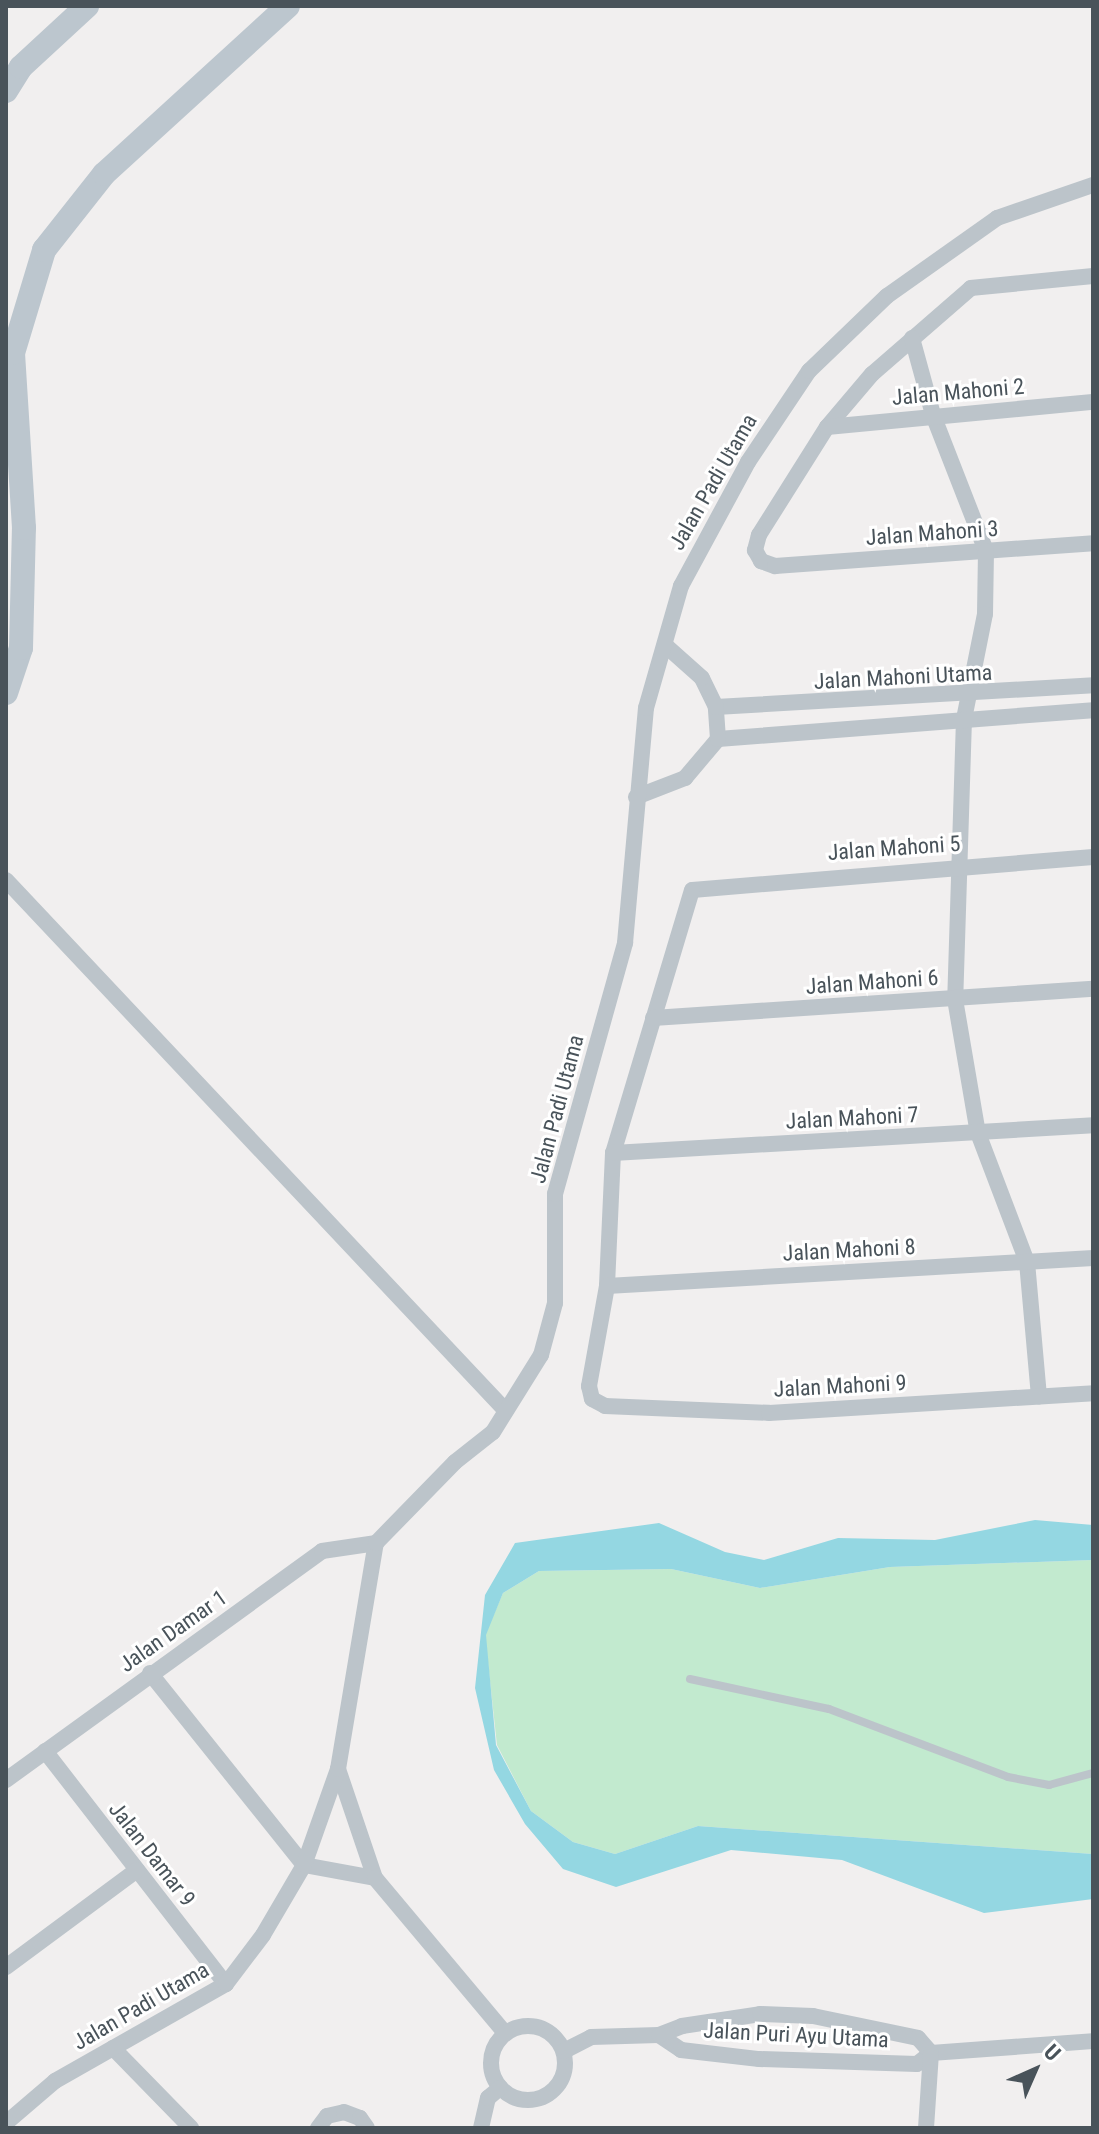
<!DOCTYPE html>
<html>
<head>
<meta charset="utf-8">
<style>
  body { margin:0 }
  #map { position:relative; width:1099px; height:2134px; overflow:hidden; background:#f1efef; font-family:"Roboto Condensed",sans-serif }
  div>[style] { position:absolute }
  .green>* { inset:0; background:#c2eacf }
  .water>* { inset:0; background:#94d7e2 }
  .lane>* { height:8px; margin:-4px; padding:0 4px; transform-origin:4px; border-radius:4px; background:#bcc4ca }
  .street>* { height:16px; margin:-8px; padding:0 8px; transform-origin:8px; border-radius:8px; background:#bcc4ca }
  .street>.ring { margin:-8px; padding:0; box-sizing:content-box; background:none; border:16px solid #bcc4ca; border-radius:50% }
  .secondary>* { height:24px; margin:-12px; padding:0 12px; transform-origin:12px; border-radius:12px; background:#bcc6ce }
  span { translate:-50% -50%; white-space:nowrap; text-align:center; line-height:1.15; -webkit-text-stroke:6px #fff; paint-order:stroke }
  .street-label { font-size:22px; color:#49535a }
  .frame { position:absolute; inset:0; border:8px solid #49535a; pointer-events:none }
  .north { position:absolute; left:995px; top:2030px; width:80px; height:80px; -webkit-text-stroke:6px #fff; paint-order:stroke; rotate:45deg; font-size:22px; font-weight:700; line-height:32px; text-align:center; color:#49535a }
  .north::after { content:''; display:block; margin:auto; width:28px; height:36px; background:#49535a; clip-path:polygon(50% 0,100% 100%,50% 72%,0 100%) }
</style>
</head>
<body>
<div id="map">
  <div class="green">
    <i style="clip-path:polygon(1093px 1560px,1093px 1854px,698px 1826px,615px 1854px,573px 1842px,531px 1811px,497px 1745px,485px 1635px,503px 1593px,539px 1571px,671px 1569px,760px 1588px,890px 1567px)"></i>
  </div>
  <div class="water">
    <i style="clip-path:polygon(1035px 1520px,1093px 1525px,1093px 1560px,890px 1567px,760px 1588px,671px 1569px,539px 1571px,503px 1593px,486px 1635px,496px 1745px,531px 1811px,573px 1842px,615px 1854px,698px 1826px,1093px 1854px,1093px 1899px,984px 1913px,842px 1860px,731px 1850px,616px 1887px,563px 1869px,525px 1824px,494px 1770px,475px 1688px,485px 1595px,515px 1543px,659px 1523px,725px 1552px,764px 1560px,838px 1538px,935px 1540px)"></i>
  </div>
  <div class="lane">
    <i style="left:690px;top:1679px;width:142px;rotate:12.2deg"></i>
    <i style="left:829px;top:1709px;width:191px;rotate:20.8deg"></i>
    <i style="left:1008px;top:1777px;width:42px;rotate:11deg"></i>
    <i style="left:1049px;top:1785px;width:46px;rotate:-15.3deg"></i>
  </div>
  <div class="street">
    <i style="left:1093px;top:276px;width:123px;rotate:174.4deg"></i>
    <i style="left:971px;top:288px;width:131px;rotate:139deg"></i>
    <i style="left:872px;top:374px;width:70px;rotate:130.3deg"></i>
    <i style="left:827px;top:427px;width:128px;rotate:122.2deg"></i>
    <i style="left:759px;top:535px;width:16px;rotate:105deg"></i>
    <i style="left:755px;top:550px;width:13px;rotate:61deg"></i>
    <i style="left:761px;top:561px;width:15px;rotate:20deg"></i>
    <i style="left:775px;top:566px;width:319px;rotate:-4.1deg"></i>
    <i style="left:912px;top:338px;width:80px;rotate:74.7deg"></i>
    <i style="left:933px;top:415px;width:146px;rotate:68.7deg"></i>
    <i style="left:986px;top:551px;width:63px;rotate:90.9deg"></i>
    <i style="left:985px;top:614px;width:107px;rotate:101.3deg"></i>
    <i style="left:964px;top:719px;width:280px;rotate:91.8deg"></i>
    <i style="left:955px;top:999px;width:136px;rotate:80.3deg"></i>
    <i style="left:978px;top:1133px;width:138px;rotate:69.2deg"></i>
    <i style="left:1027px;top:1262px;width:135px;rotate:84.9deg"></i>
    <i style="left:827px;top:427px;width:267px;rotate:-5.4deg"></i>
    <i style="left:716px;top:707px;width:378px;rotate:-3.3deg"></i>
    <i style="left:718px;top:739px;width:376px;rotate:-4.4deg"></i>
    <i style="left:636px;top:797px;width:53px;rotate:-21.2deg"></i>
    <i style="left:685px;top:778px;width:51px;rotate:-49.8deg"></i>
    <i style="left:718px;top:739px;width:32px;rotate:-94deg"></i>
    <i style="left:716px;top:707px;width:32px;rotate:-116deg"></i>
    <i style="left:702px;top:678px;width:50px;rotate:-138.3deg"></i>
    <i style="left:1093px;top:857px;width:402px;rotate:175.3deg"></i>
    <i style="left:692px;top:890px;width:275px;rotate:106.7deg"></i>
    <i style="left:613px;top:1153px;width:133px;rotate:92.6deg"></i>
    <i style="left:607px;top:1286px;width:102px;rotate:100.2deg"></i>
    <i style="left:589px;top:1386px;width:13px;rotate:77deg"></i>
    <i style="left:592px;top:1399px;width:15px;rotate:28deg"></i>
    <i style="left:605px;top:1406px;width:164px;rotate:2.4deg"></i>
    <i style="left:769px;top:1413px;width:325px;rotate:-3.5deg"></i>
    <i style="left:6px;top:880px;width:729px;rotate:46.72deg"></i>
    <i style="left:653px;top:1018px;width:441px;rotate:-3.8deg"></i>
    <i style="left:613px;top:1153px;width:481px;rotate:-3.3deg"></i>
    <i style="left:607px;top:1286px;width:487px;rotate:-3.3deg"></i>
    <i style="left:150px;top:1673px;width:246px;rotate:51.3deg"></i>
    <i style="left:304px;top:1865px;width:72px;rotate:10.4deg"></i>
    <i style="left:45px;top:1751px;width:295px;rotate:52.2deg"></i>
    <i style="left:338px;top:1769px;width:115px;rotate:71.3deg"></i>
    <i style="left:375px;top:1878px;width:201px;rotate:50deg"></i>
    <i style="left:6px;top:1780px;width:390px;rotate:-35.9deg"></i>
    <i style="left:322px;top:1551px;width:55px;rotate:-8.4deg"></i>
    <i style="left:6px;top:1967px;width:163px;rotate:-36.5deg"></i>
    <i class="ring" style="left:491px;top:2026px;width:58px;height:58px"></i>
    <i style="left:659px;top:2035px;width:27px;rotate:34deg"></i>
    <i style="left:681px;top:2050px;width:79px;rotate:6.6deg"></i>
    <i style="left:759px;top:2059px;width:158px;rotate:1.8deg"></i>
    <i style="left:917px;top:2064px;width:18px;rotate:-38deg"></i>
    <i style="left:931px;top:2053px;width:162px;rotate:-4.2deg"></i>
    <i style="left:113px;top:2048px;width:112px;rotate:45.7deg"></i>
    <i style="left:564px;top:2051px;width:30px;rotate:-27deg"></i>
    <i style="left:591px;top:2037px;width:68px;rotate:-1.7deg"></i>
    <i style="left:659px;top:2035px;width:25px;rotate:-21deg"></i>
    <i style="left:682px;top:2026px;width:79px;rotate:-8.7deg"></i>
    <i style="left:760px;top:2014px;width:53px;rotate:2.2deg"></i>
    <i style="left:813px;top:2016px;width:107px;rotate:11.8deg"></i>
    <i style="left:918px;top:2038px;width:20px;rotate:49deg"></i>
    <i style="left:6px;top:2123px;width:65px;rotate:-40.6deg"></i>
    <i style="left:55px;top:2081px;width:197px;rotate:-29.6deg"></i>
    <i style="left:226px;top:1984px;width:61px;rotate:-52.9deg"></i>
    <i style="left:263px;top:1935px;width:81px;rotate:-59.6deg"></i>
    <i style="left:304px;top:1865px;width:102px;rotate:-70.5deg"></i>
    <i style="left:338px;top:1769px;width:229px;rotate:-80.5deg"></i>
    <i style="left:376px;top:1543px;width:113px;rotate:-45.7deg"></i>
    <i style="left:455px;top:1462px;width:48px;rotate:-38.3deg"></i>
    <i style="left:493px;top:1432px;width:91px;rotate:-58.1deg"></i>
    <i style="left:541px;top:1355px;width:54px;rotate:-74.9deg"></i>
    <i style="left:555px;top:1303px;width:109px;rotate:-90deg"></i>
    <i style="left:555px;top:1194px;width:261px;rotate:-74.4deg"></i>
    <i style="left:625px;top:943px;width:236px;rotate:-84.9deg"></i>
    <i style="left:646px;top:708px;width:127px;rotate:-74deg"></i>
    <i style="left:681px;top:586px;width:141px;rotate:-61.6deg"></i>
    <i style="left:748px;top:462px;width:110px;rotate:-56.2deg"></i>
    <i style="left:809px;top:371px;width:108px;rotate:-43.9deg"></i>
    <i style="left:887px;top:296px;width:135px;rotate:-35.3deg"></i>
    <i style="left:997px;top:218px;width:102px;rotate:-19deg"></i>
    <i style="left:318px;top:2128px;width:15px;rotate:-53deg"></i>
    <i style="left:327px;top:2116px;width:17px;rotate:-13deg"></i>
    <i style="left:344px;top:2112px;width:17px;rotate:21deg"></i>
    <i style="left:360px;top:2118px;width:12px;rotate:55deg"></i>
    <i style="left:481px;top:2128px;width:31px;rotate:-77deg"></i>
    <i style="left:488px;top:2098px;width:16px;rotate:-40deg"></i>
    <i style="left:926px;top:2128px;width:75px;rotate:-86.2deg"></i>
  </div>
  <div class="secondary">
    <i style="left:6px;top:91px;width:28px;rotate:-58deg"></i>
    <i style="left:21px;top:67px;width:90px;rotate:-42.7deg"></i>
    <i style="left:6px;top:693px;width:47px;rotate:-71.6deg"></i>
    <i style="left:21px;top:648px;width:120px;rotate:-88.6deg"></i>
    <i style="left:24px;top:528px;width:175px;rotate:-93.6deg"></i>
    <i style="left:13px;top:353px;width:108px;rotate:-73.2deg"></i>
    <i style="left:44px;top:250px;width:97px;rotate:-51.7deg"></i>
    <i style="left:104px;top:174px;width:249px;rotate:-42.4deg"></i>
  </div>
  <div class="street-label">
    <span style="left:958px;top:392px;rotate:-5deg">Jalan Mahoni 2</span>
    <span style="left:713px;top:482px;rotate:-60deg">Jalan Padi Utama</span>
    <span style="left:932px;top:533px;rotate:-4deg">Jalan Mahoni 3</span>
    <span style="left:903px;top:677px;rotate:-3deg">Jalan Mahoni Utama</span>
    <span style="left:894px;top:848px;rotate:-4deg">Jalan Mahoni 5</span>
    <span style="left:872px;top:982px;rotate:-4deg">Jalan Mahoni 6</span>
    <span style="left:557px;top:1109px;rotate:-75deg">Jalan Padi Utama</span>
    <span style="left:852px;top:1118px;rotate:-3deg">Jalan Mahoni 7</span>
    <span style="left:849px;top:1250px;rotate:-3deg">Jalan Mahoni 8</span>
    <span style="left:840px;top:1386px;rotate:-3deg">Jalan Mahoni 9</span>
    <span style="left:173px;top:1631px;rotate:-35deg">Jalan Damar 1</span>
    <span style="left:152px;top:1854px;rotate:52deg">Jalan Damar 9</span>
    <span style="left:141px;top:2006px;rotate:-30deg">Jalan Padi Utama</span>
    <span style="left:796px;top:2035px;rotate:3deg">Jalan Puri Ayu Utama</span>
  </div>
  <div class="frame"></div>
  <div class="north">U</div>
</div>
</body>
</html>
